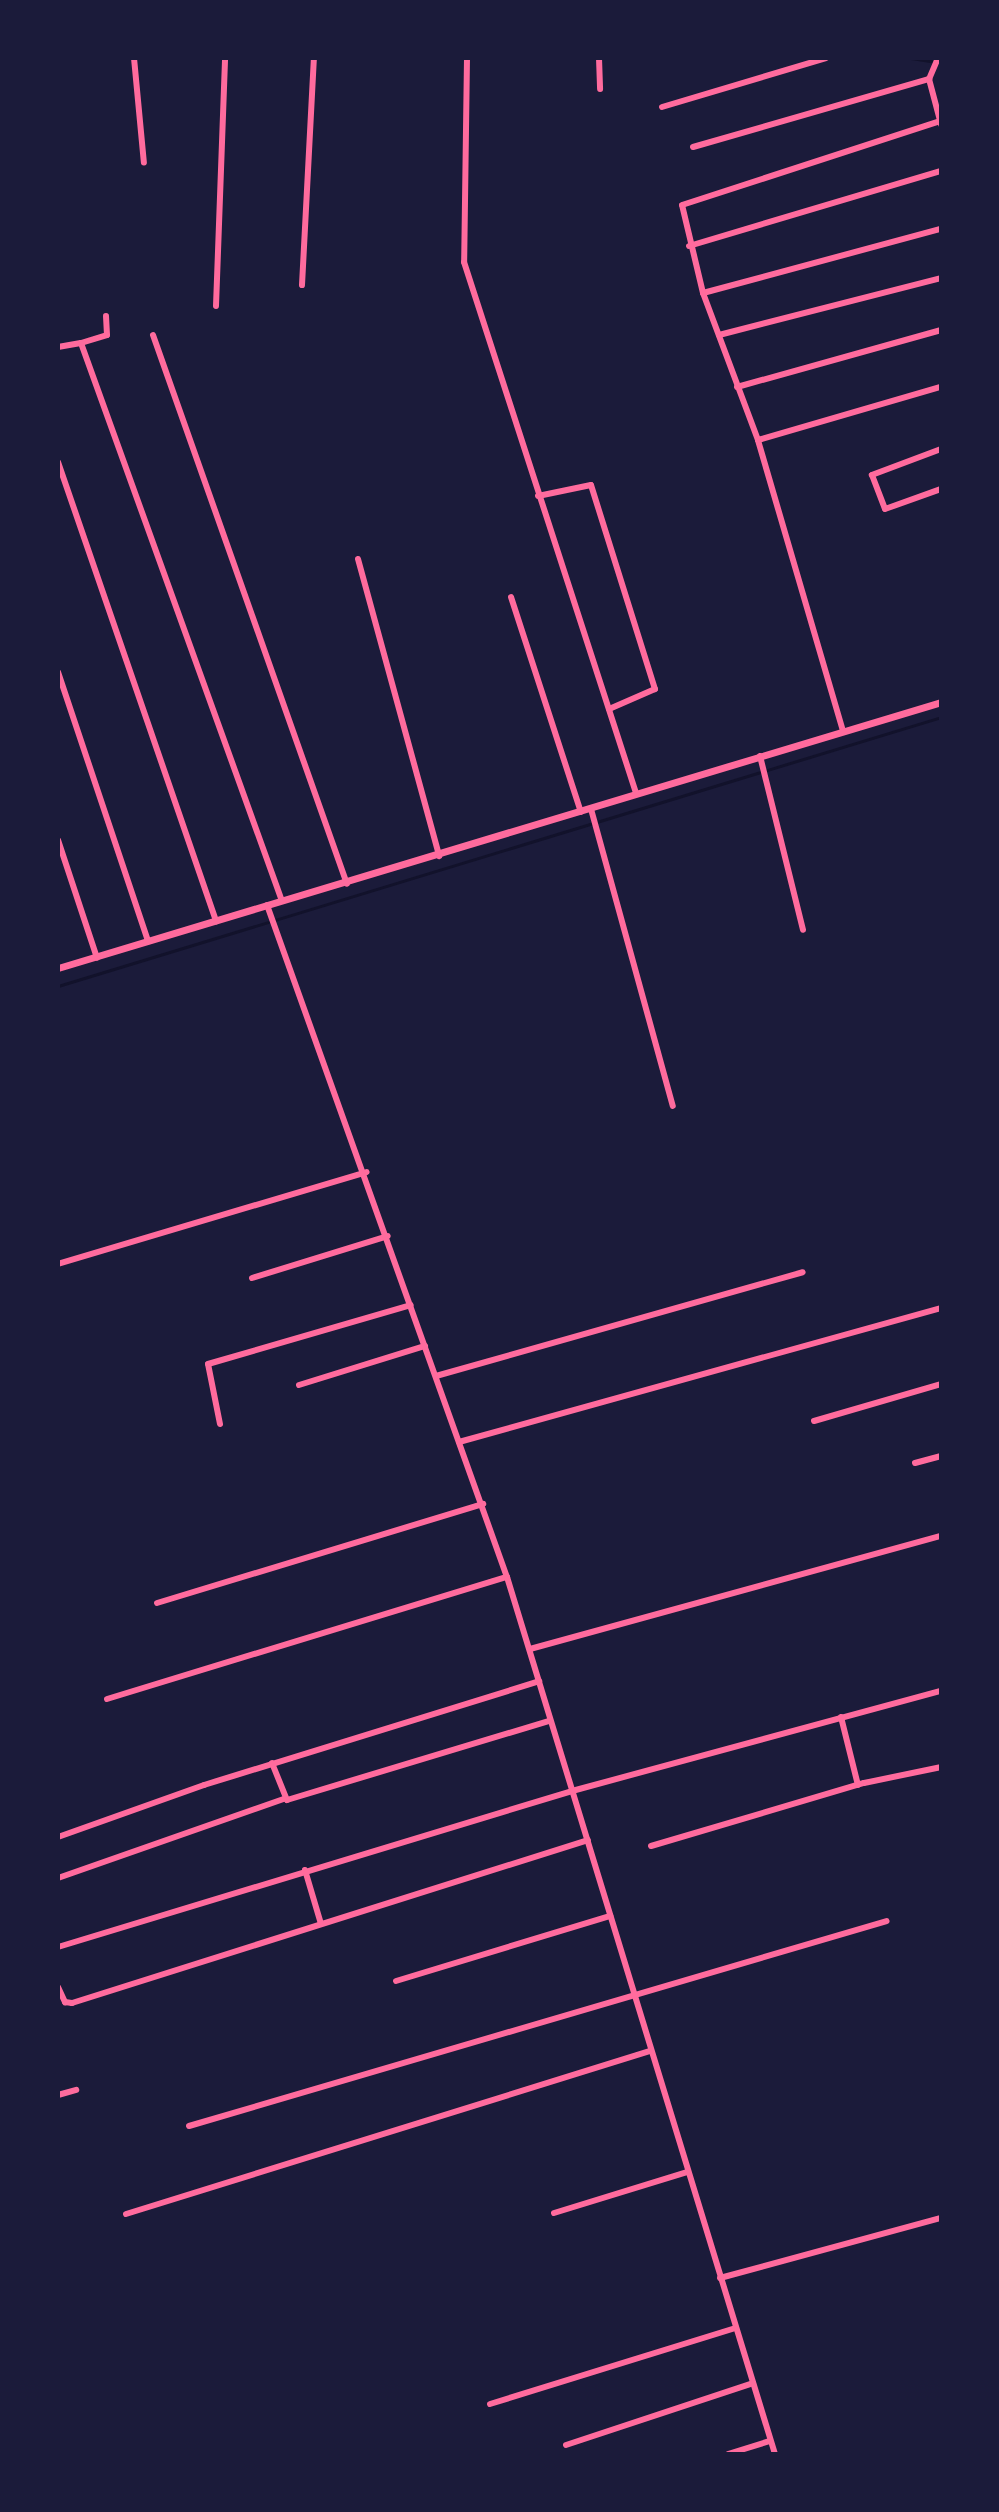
<!DOCTYPE html>
<html>
<head>
<meta charset="utf-8">
<style>
  body { margin:0 }
  #map { position:relative; width:999px; height:2512px; overflow:hidden; background:#1b1b3a; font-family:"Space Grotesk",sans-serif }
  div>[style] { position:absolute }
  .stream>* { height:3px; margin:-1.5px; padding:0 1.5px; transform-origin:1.5px; border-radius:1.5px; background:#12122b }
  .minor>* { height:6px; margin:-3px; padding:0 3px; transform-origin:3px; border-radius:3px; background:#ff6b9d }
  .tertiary>* { height:7px; margin:-3.5px; padding:0 3.5px; transform-origin:3.5px; border-radius:3.5px; background:#ff6b9d }
  span { translate:-50% -50%; white-space:nowrap; text-align:center; line-height:1.15; -webkit-text-stroke:8px #1b1b3a; paint-order:stroke }
  .frame { position:absolute; inset:0; border:60px solid #1b1b3a; pointer-events:none }
</style>
</head>
<body>
<div id="map">
  <div class="stream">
    <i style="left:911px;top:58px;width:30px;rotate:9deg"></i>
    <i style="left:58px;top:986px;width:923px;rotate:-16.94deg"></i>
  </div>
  <div class="minor">
    <i style="left:134px;top:58px;width:105px;rotate:84.6deg"></i>
    <i style="left:467px;top:58px;width:204px;rotate:90.8deg"></i>
    <i style="left:464px;top:262px;width:558px;rotate:72.05deg"></i>
    <i style="left:599px;top:58px;width:31px;rotate:88deg"></i>
    <i style="left:938px;top:58px;width:23px;rotate:113deg"></i>
    <i style="left:929px;top:79px;width:47px;rotate:75.1deg"></i>
    <i style="left:662px;top:107px;width:171px;rotate:-16.6deg"></i>
    <i style="left:693px;top:147px;width:246px;rotate:-16.1deg"></i>
    <i style="left:689px;top:246px;width:263px;rotate:-16.6deg"></i>
    <i style="left:302px;top:285px;width:227px;rotate:-87deg"></i>
    <i style="left:703px;top:293px;width:246px;rotate:-15.1deg"></i>
    <i style="left:216px;top:306px;width:248px;rotate:-87.9deg"></i>
    <i style="left:153px;top:335px;width:582px;rotate:70.54deg"></i>
    <i style="left:719px;top:335px;width:229px;rotate:-14.4deg"></i>
    <i style="left:81px;top:343px;width:27px;rotate:-17deg"></i>
    <i style="left:107px;top:335px;width:19px;rotate:-93deg"></i>
    <i style="left:58px;top:347px;width:23px;rotate:-10deg"></i>
    <i style="left:81px;top:343px;width:593px;rotate:70.19deg"></i>
    <i style="left:737px;top:387px;width:212px;rotate:-15.6deg"></i>
    <i style="left:758px;top:440px;width:191px;rotate:-16.2deg"></i>
    <i style="left:941px;top:449px;width:74px;rotate:159.4deg"></i>
    <i style="left:872px;top:475px;width:36px;rotate:69deg"></i>
    <i style="left:885px;top:509px;width:59px;rotate:-19.7deg"></i>
    <i style="left:58px;top:462px;width:486px;rotate:71deg"></i>
    <i style="left:538px;top:496px;width:54px;rotate:-11.7deg"></i>
    <i style="left:591px;top:485px;width:214px;rotate:72.6deg"></i>
    <i style="left:655px;top:689px;width:50px;rotate:156.5deg"></i>
    <i style="left:358px;top:559px;width:308px;rotate:74.7deg"></i>
    <i style="left:511px;top:597px;width:226px;rotate:72deg"></i>
    <i style="left:58px;top:672px;width:284px;rotate:71.5deg"></i>
    <i style="left:843px;top:731px;width:303px;rotate:-106.3deg"></i>
    <i style="left:758px;top:440px;width:157px;rotate:-110.5deg"></i>
    <i style="left:703px;top:293px;width:90px;rotate:-103.4deg"></i>
    <i style="left:682px;top:205px;width:272px;rotate:-18deg"></i>
    <i style="left:760px;top:756px;width:179px;rotate:76.1deg"></i>
    <i style="left:591px;top:809px;width:308px;rotate:74.6deg"></i>
    <i style="left:58px;top:840px;width:124px;rotate:71.7deg"></i>
    <i style="left:267px;top:905px;width:714px;rotate:70.35deg"></i>
    <i style="left:507px;top:1577px;width:917px;rotate:73.01deg"></i>
    <i style="left:58px;top:1264px;width:322px;rotate:-16.6deg"></i>
    <i style="left:252px;top:1278px;width:142px;rotate:-17.2deg"></i>
    <i style="left:436px;top:1376px;width:381px;rotate:-15.8deg"></i>
    <i style="left:299px;top:1385px;width:132px;rotate:-17.2deg"></i>
    <i style="left:814px;top:1421px;width:132px;rotate:-16.2deg"></i>
    <i style="left:220px;top:1424px;width:61px;rotate:-101.3deg"></i>
    <i style="left:208px;top:1364px;width:211px;rotate:-16.2deg"></i>
    <i style="left:459px;top:1442px;width:500px;rotate:-15.54deg"></i>
    <i style="left:915px;top:1463px;width:27px;rotate:-15deg"></i>
    <i style="left:157px;top:1603px;width:341px;rotate:-16.9deg"></i>
    <i style="left:530px;top:1649px;width:426px;rotate:-15.4deg"></i>
    <i style="left:107px;top:1699px;width:418px;rotate:-17deg"></i>
    <i style="left:841px;top:1717px;width:70px;rotate:76deg"></i>
    <i style="left:272px;top:1763px;width:40px;rotate:68deg"></i>
    <i style="left:287px;top:1800px;width:274px;rotate:-16.8deg"></i>
    <i style="left:58px;top:1837px;width:155px;rotate:-19.6deg"></i>
    <i style="left:204px;top:1785px;width:351px;rotate:-17.2deg"></i>
    <i style="left:651px;top:1846px;width:222px;rotate:-16.5deg"></i>
    <i style="left:864px;top:1783px;width:79px;rotate:-11.7deg"></i>
    <i style="left:305px;top:1870px;width:56px;rotate:73.5deg"></i>
    <i style="left:58px;top:1878px;width:239px;rotate:-19.3deg"></i>
    <i style="left:58px;top:1947px;width:537px;rotate:-16.88deg"></i>
    <i style="left:572px;top:1791px;width:382px;rotate:-15.2deg"></i>
    <i style="left:396px;top:1981px;width:224px;rotate:-16.9deg"></i>
    <i style="left:58px;top:1987px;width:17px;rotate:65deg"></i>
    <i style="left:65px;top:2002px;width:7px;rotate:8deg"></i>
    <i style="left:72px;top:2003px;width:541px;rotate:-17.53deg"></i>
    <i style="left:58px;top:2095px;width:19px;rotate:-16deg"></i>
    <i style="left:189px;top:2126px;width:727px;rotate:-16.37deg"></i>
    <i style="left:554px;top:2213px;width:139px;rotate:-17.1deg"></i>
    <i style="left:126px;top:2214px;width:549px;rotate:-17.28deg"></i>
    <i style="left:720px;top:2278px;width:229px;rotate:-15.2deg"></i>
    <i style="left:490px;top:2404px;width:257px;rotate:-17.2deg"></i>
    <i style="left:566px;top:2445px;width:197px;rotate:-18.3deg"></i>
    <i style="left:728px;top:2454px;width:44px;rotate:-17.2deg"></i>
  </div>
  <div class="tertiary">
    <i style="left:58px;top:968px;width:922px;rotate:-16.76deg"></i>
  </div>
  <div class="frame"></div>
</div>
</body>
</html>
